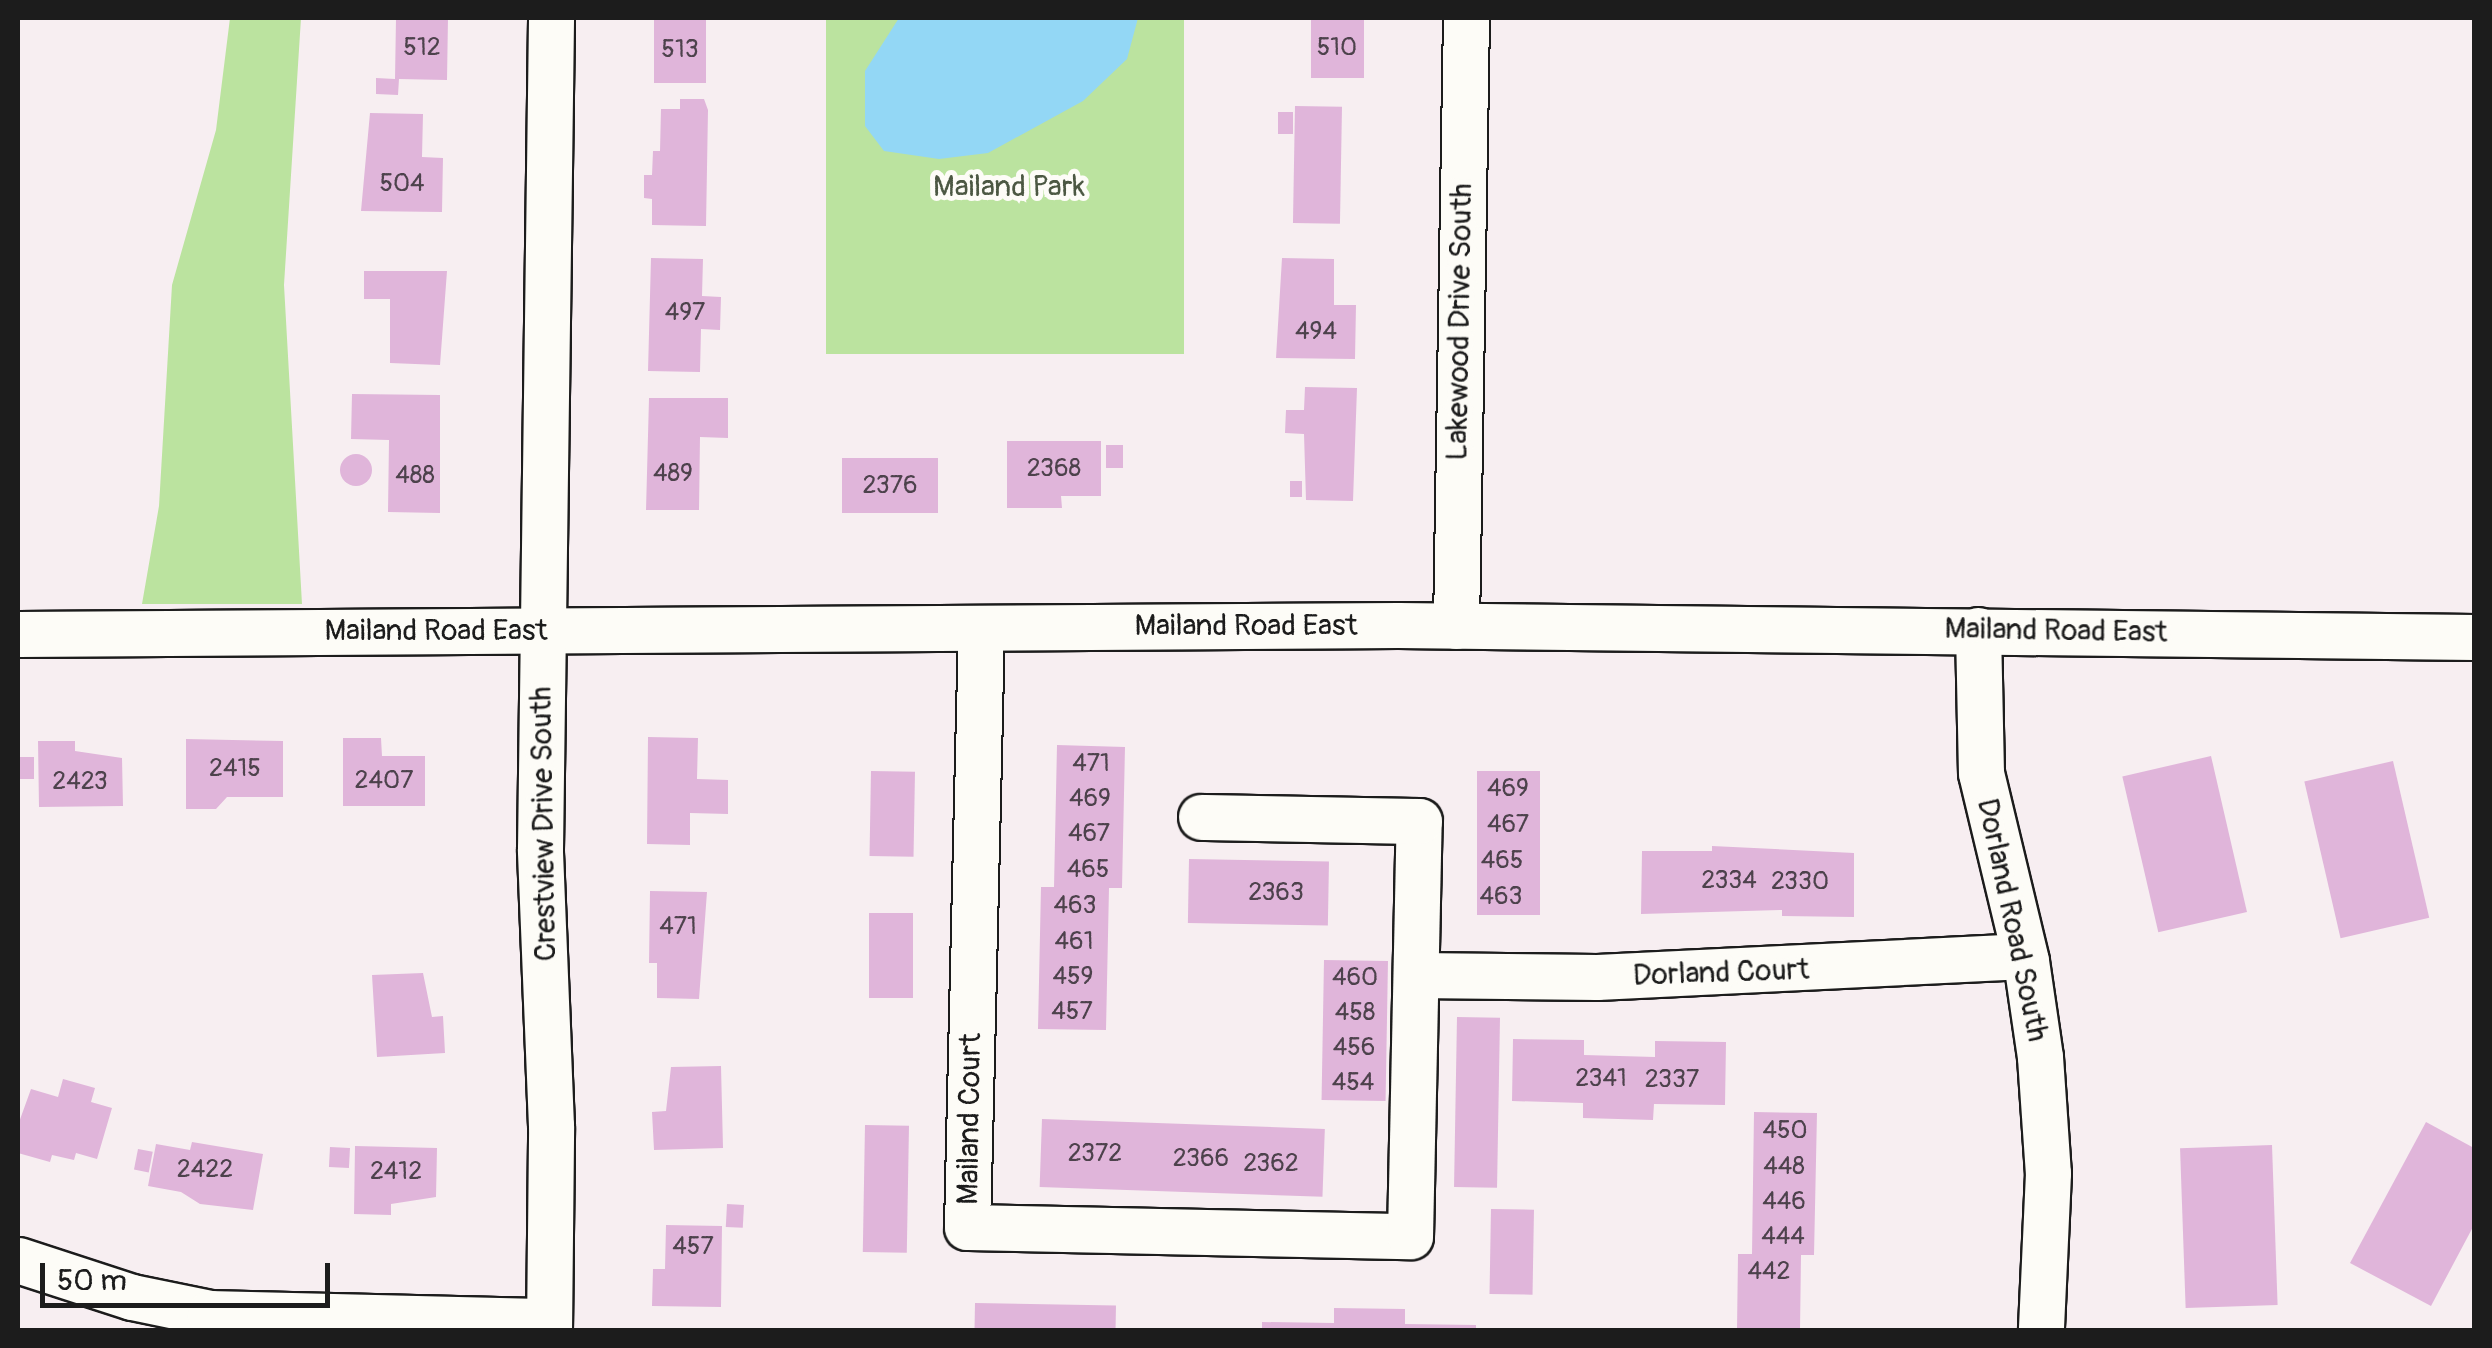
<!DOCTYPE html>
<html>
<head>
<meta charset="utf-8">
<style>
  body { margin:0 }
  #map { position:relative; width:2492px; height:1348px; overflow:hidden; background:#f7eef1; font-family:Pangolin,sans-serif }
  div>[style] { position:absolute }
  .green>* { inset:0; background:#bbe39f; transform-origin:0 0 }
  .water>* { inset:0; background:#93d7f5 }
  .building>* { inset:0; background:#e0b5da; transform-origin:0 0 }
  .round { border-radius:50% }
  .roads { filter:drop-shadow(2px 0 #1c1c1c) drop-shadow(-2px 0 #1c1c1c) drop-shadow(0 2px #1c1c1c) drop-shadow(0 -2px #1c1c1c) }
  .minor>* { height:45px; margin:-22.5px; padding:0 22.5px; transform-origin:22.5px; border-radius:22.5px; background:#fdfcf7 }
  span { translate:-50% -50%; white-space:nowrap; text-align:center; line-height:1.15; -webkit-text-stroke:10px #fdfcf7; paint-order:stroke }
  .number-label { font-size:25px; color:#4d424c }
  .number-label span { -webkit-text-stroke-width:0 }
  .park-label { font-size:30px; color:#4c5843 }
  .street-label { font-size:30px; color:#1c1c1c }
  .frame { position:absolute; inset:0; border:20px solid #1c1c1c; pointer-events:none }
  .scale { position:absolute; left:40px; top:1263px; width:290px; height:45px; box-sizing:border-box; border:5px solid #1c1c1c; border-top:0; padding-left:12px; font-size:30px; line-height:35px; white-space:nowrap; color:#1c1c1c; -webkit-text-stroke:8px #fdfcf7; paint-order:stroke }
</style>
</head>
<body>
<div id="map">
  <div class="green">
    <i style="clip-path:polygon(230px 18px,301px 18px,284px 285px,302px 604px,142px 604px,159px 506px,172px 285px,216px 130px)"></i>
    <i style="left:826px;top:18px;width:358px;height:336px"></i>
  </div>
  <div class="water">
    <i style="clip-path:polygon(899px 18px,1138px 18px,1127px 59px,1083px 101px,988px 153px,939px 159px,884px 151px,865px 126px,865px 71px)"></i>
  </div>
  <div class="building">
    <i style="clip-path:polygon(396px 18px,448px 18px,447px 80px,399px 79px,398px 95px,376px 94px,376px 78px,395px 79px)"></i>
    <i style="left:654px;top:18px;width:52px;height:65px"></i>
    <i style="left:1311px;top:18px;width:53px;height:60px"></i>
    <i style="clip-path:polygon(680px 99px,704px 99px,708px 110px,706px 226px,652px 225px,652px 199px,644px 198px,644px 175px,652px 175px,653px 151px,660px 151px,661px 109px,680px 109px)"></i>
    <i style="left:1295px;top:106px;width:47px;height:117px;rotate:1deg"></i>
    <i style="left:1278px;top:112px;width:15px;height:22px"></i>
    <i style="clip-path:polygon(370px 113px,423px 114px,422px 157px,443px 158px,442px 212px,361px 211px)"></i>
    <i style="clip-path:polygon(651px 258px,703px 259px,702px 296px,721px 297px,720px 330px,701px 329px,700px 372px,648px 371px)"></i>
    <i style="clip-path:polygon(1282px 258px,1334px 259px,1334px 305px,1356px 305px,1355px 359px,1276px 358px)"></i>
    <i style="clip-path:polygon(364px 271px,447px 271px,440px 365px,390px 363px,390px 299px,364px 299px)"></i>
    <i style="clip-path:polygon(1305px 387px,1357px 388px,1353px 501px,1306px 500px,1304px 434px,1285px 433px,1286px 410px,1304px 410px)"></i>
    <i style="clip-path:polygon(352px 394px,440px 395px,440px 513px,388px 512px,389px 440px,351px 439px)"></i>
    <i style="clip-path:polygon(649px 398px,728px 398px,728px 438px,700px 437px,699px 510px,646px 510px)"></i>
    <i style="clip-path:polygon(1007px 441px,1101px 441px,1101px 496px,1061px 496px,1062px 508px,1007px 508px)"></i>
    <i style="left:1106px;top:445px;width:17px;height:23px"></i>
    <i class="round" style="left:340px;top:454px;width:32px;height:32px"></i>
    <i style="left:842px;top:458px;width:96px;height:55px"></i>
    <i style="left:1290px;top:481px;width:12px;height:16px"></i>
    <i style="clip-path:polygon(648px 737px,698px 738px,697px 779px,728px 780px,728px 814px,690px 813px,690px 845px,647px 844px)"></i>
    <i style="clip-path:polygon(343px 738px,381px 738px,382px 756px,425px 756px,425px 806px,343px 806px)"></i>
    <i style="clip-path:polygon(186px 739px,283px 741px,283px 797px,227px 797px,216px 809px,186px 809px)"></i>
    <i style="clip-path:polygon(38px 741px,75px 741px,75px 751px,122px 758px,123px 806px,39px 807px)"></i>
    <i style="clip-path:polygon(1057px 745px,1125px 747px,1122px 888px,1109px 888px,1106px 1030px,1038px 1029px,1041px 887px,1054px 887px)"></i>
    <i style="left:2211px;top:756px;width:160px;height:91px;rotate:77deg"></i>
    <i style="left:18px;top:757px;width:16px;height:22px"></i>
    <i style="left:2393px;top:761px;width:161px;height:91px;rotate:77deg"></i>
    <i style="left:871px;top:771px;width:44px;height:85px;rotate:1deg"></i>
    <i style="left:1477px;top:771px;width:63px;height:144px"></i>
    <i style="clip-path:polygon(1712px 846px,1854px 853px,1854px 917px,1782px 916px,1782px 910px,1641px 914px,1642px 851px,1712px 851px)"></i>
    <i style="left:1189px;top:859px;width:140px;height:64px;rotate:1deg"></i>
    <i style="clip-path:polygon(650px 891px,707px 892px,699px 999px,657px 998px,657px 963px,649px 963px)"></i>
    <i style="left:869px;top:913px;width:44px;height:85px"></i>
    <i style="left:1324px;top:960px;width:64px;height:140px;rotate:1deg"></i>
    <i style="clip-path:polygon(423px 973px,432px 1017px,443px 1016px,445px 1053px,377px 1057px,372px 975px)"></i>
    <i style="left:1457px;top:1017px;width:43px;height:170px;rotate:1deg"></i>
    <i style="clip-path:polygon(1513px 1039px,1584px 1040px,1584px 1055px,1655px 1057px,1655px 1041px,1726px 1042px,1725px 1105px,1654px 1104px,1653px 1120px,1583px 1118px,1583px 1103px,1512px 1101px)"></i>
    <i style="clip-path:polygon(721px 1066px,723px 1148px,654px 1150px,652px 1112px,666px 1111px,671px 1067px)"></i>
    <i style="clip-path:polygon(63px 1079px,95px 1088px,91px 1102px,112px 1108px,97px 1159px,76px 1153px,74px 1160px,52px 1155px,50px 1162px,18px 1153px,18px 1125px,31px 1089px,58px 1097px)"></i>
    <i style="clip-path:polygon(1754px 1112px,1817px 1113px,1814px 1255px,1801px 1255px,1800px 1330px,1737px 1330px,1738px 1254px,1752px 1254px)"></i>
    <i style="left:1042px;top:1119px;width:283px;height:68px;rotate:2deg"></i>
    <i style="clip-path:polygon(2426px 1122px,2474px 1148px,2474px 1225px,2431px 1306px,2350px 1263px)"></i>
    <i style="left:865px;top:1125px;width:44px;height:127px;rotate:1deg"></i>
    <i style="clip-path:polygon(192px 1142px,263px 1154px,253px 1210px,200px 1204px,181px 1192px,148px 1186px,156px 1144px,190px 1150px)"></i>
    <i style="left:2272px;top:1145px;width:160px;height:92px;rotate:88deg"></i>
    <i style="clip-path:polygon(355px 1146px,437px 1148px,436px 1197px,391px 1204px,391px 1215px,354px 1214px)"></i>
    <i style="left:330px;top:1147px;width:20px;height:20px;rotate:3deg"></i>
    <i style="left:138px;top:1149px;width:15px;height:21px;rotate:11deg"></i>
    <i style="left:727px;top:1204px;width:17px;height:23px;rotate:3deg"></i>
    <i style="left:1491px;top:1209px;width:43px;height:85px;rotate:1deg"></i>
    <i style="clip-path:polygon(666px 1225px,722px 1226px,721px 1307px,652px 1306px,653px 1269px,665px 1269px)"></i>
    <i style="left:975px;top:1303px;width:141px;height:27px;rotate:1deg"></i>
    <i style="clip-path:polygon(1334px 1308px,1405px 1309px,1405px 1324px,1476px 1325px,1476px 1330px,1262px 1330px,1262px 1322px,1334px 1323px)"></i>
  </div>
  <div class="roads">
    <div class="minor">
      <i style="left:1456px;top:626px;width:608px;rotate:-89.06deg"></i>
      <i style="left:981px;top:628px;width:599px;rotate:91.34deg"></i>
      <i style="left:967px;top:1227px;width:443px;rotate:1.2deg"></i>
      <i style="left:1410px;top:1236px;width:415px;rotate:-88.8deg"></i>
      <i style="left:1419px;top:821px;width:218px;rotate:-178.9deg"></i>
      <i style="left:1978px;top:630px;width:143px;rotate:88.8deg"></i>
      <i style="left:1981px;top:773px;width:193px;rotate:76.5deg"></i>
      <i style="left:2026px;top:961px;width:97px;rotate:81.7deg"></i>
      <i style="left:2040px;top:1057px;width:116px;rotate:86.1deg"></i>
      <i style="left:2048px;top:1173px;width:157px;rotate:92.6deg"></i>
      <i style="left:18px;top:634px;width:1380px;rotate:-0.37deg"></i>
      <i style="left:1398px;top:625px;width:1076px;rotate:0.64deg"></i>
      <i style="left:1416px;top:975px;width:181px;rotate:0.6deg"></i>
      <i style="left:1597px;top:977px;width:428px;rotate:-2.8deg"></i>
      <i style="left:18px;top:1260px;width:120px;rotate:18deg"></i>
      <i style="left:132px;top:1297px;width:80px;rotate:11.6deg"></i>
      <i style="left:210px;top:1313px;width:339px;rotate:1.4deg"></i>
      <i style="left:549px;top:1330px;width:204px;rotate:-89.4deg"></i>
      <i style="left:551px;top:1126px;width:277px;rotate:-92.3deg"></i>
      <i style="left:540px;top:849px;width:831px;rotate:-89.24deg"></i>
    </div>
  </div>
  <div class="number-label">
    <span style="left:422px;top:48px">512</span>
    <span style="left:1337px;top:48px">510</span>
    <span style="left:680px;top:50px">513</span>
    <span style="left:402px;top:184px">504</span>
    <span style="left:685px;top:313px">497</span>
    <span style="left:1316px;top:332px">494</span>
    <span style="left:1054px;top:469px">2368</span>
    <span style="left:673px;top:474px">489</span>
    <span style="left:415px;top:476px">488</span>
    <span style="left:890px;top:486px">2376</span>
    <span style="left:1091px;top:764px">471</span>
    <span style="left:235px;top:769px">2415</span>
    <span style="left:384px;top:781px">2407</span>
    <span style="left:80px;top:782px">2423</span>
    <span style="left:1508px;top:789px">469</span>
    <span style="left:1090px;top:799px">469</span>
    <span style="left:1508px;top:825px">467</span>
    <span style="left:1089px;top:834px">467</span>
    <span style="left:1502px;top:861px">465</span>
    <span style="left:1088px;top:870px">465</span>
    <span style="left:1729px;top:881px">2334</span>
    <span style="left:1800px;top:882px">2330</span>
    <span style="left:1276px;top:893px">2363</span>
    <span style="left:1501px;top:897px">463</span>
    <span style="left:1075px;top:906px">463</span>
    <span style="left:678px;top:927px">471</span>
    <span style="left:1074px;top:942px">461</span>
    <span style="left:1073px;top:977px">459</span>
    <span style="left:1355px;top:978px">460</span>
    <span style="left:1072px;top:1012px">457</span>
    <span style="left:1355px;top:1013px">458</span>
    <span style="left:1354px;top:1048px">456</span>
    <span style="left:1601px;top:1079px">2341</span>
    <span style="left:1672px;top:1080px">2337</span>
    <span style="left:1353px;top:1083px">454</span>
    <span style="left:1785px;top:1131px">450</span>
    <span style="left:1095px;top:1154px">2372</span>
    <span style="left:1201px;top:1159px">2366</span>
    <span style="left:1271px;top:1164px">2362</span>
    <span style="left:1784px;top:1167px">448</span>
    <span style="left:205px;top:1170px">2422</span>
    <span style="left:396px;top:1172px">2412</span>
    <span style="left:1784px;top:1202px">446</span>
    <span style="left:1783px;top:1237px">444</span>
    <span style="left:693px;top:1247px">457</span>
    <span style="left:1769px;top:1272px">442</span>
  </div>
  <div class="park-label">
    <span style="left:1009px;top:187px">Mailand Park</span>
  </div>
  <div class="street-label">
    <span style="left:1460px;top:322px;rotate:-89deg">Lakewood Drive South</span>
    <span style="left:1246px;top:626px">Mailand Road East</span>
    <span style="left:436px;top:631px">Mailand Road East</span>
    <span style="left:2056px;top:631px;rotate:1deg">Mailand Road East</span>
    <span style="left:544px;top:824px;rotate:-91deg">Crestview Drive South</span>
    <span style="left:2012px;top:920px;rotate:78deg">Dorland Road South</span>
    <span style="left:1721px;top:973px;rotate:-2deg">Dorland Court</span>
    <span style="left:970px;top:1119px;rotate:-89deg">Mailand Court</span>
  </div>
  <div class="frame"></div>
  <div class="scale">50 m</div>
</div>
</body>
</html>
